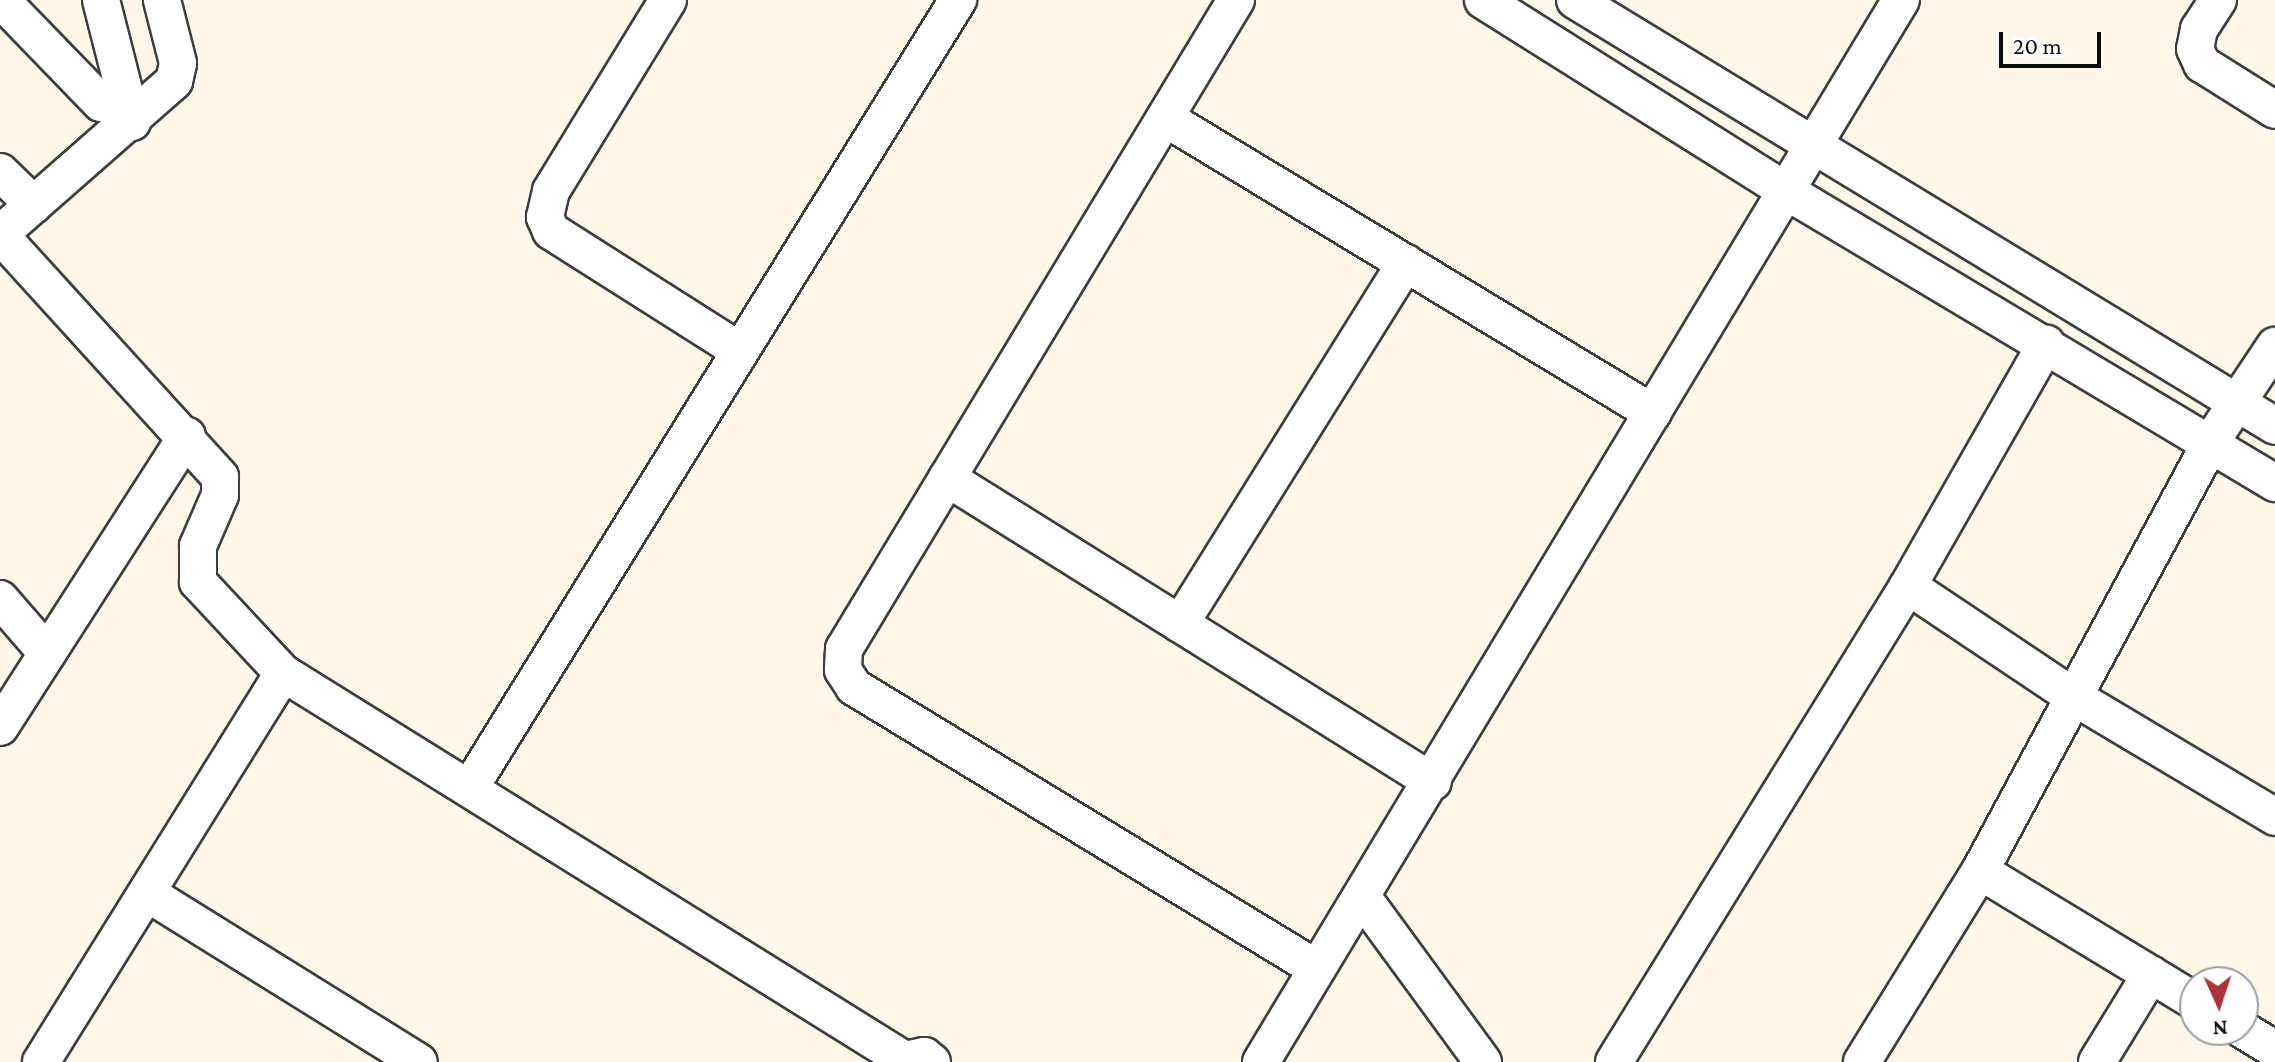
<!DOCTYPE html>
<html>
<head>
<meta charset="utf-8">
<style>
  body { margin:0 }
  #map { position:relative; width:2275px; height:1062px; overflow:hidden; background:#fdf8ea; font-family:"Crimson Pro",serif }
  div>[style] { position:absolute }
  .roads { filter:drop-shadow(2px 0 #3e3e3e) drop-shadow(-2px 0 #3e3e3e) drop-shadow(0 2px #3e3e3e) drop-shadow(0 -2px #3e3e3e) }
  .minor>* { height:36px; margin:-18px; padding:0 18px; transform-origin:18px; border-radius:18px; background:#fff }
  span { translate:-50% -50%; white-space:nowrap; text-align:center; line-height:1.15; -webkit-text-stroke:8px #fff; paint-order:stroke }
  .north { position:absolute; left:2179px; top:966px; width:80px; height:80px; box-sizing:border-box; background:#fff; border:2px solid #9d9d9d; border-radius:50%; rotate:177deg; font-size:22px; font-weight:700; line-height:32px; text-align:center; color:#0b0b0b }
  .north::after { content:''; display:block; margin:auto; width:28px; height:36px; background:#aa333d; clip-path:polygon(50% 0,100% 100%,50% 72%,0 100%) }
  .scale { position:absolute; left:1999px; top:32px; width:102px; height:36px; box-sizing:border-box; border:4px solid #0b0b0b; border-top:0; padding-left:10px; font-size:24px; line-height:28px; white-space:nowrap; color:#0b0b0b; -webkit-text-stroke:6px #fff; paint-order:stroke }
</style>
</head>
<body>
<div id="map">
  <div class="roads">
    <div class="minor">
      <i style="left:101px;top:0;width:126px;rotate:75.7deg"></i>
      <i style="left:668px;top:0;width:224px;rotate:121.5deg"></i>
      <i style="left:551px;top:191px;width:27px;rotate:103deg"></i>
      <i style="left:545px;top:217px;width:15px;rotate:67deg"></i>
      <i style="left:551px;top:231px;width:220px;rotate:32.4deg"></i>
      <i style="left:1236px;top:0;width:758px;rotate:121.13deg"></i>
      <i style="left:844px;top:649px;width:21px;rotate:93deg"></i>
      <i style="left:843px;top:670px;width:20px;rotate:57deg"></i>
      <i style="left:854px;top:687px;width:539px;rotate:31.33deg"></i>
      <i style="left:1483px;top:0;width:358px;rotate:32.2deg"></i>
      <i style="left:1786px;top:191px;width:570px;rotate:30.84deg"></i>
      <i style="left:1575px;top:0;width:819px;rotate:31.32deg"></i>
      <i style="left:2218px;top:0;width:35px;rotate:123deg"></i>
      <i style="left:2199px;top:29px;width:20px;rotate:101deg"></i>
      <i style="left:2195px;top:49px;width:17px;rotate:65deg"></i>
      <i style="left:2202px;top:64px;width:86px;rotate:32.2deg"></i>
      <i style="left:5px;top:4px;width:138px;rotate:45.9deg"></i>
      <i style="left:101px;top:103px;width:25px;rotate:-7deg"></i>
      <i style="left:1165px;top:118px;width:570px;rotate:31.15deg"></i>
      <i style="left:0;top:172px;width:47px;rotate:44.1deg"></i>
      <i style="left:0;top:234px;width:232px;rotate:-41.3deg"></i>
      <i style="left:174px;top:81px;width:18px;rotate:-77deg"></i>
      <i style="left:178px;top:63px;width:65px;rotate:-104.3deg"></i>
      <i style="left:0;top:235px;width:327px;rotate:47.7deg"></i>
      <i style="left:220px;top:477px;width:18px;rotate:90deg"></i>
      <i style="left:220px;top:495px;width:56px;rotate:113.3deg"></i>
      <i style="left:198px;top:546px;width:36px;rotate:90deg"></i>
      <i style="left:198px;top:582px;width:125px;rotate:47deg"></i>
      <i style="left:283px;top:673px;width:727px;rotate:31.9deg"></i>
      <i style="left:947px;top:478px;width:573px;rotate:32.03deg"></i>
      <i style="left:1908px;top:586px;width:200px;rotate:33.8deg"></i>
      <i style="left:2074px;top:697px;width:234px;rotate:30.8deg"></i>
      <i style="left:0;top:599px;width:72px;rotate:49deg"></i>
      <i style="left:1180px;top:624px;width:426px;rotate:-58deg"></i>
      <i style="left:0;top:727px;width:346px;rotate:-57.3deg"></i>
      <i style="left:471px;top:786px;width:925px;rotate:-58.22deg"></i>
      <i style="left:1980px;top:871px;width:251px;rotate:31.2deg"></i>
      <i style="left:147px;top:893px;width:320px;rotate:31.9deg"></i>
      <i style="left:1363px;top:898px;width:203px;rotate:53.8deg"></i>
      <i style="left:2243px;top:1030px;width:37px;rotate:31deg"></i>
      <i style="left:41px;top:1062px;width:458px;rotate:-58.1deg"></i>
      <i style="left:896px;top:1062px;width:29px;rotate:-12deg"></i>
      <i style="left:924px;top:1056px;width:10px;rotate:37deg"></i>
      <i style="left:1261px;top:1062px;width:1240px;rotate:-58.93deg"></i>
      <i style="left:1614px;top:1062px;width:559px;rotate:-58.3deg"></i>
      <i style="left:1908px;top:586px;width:279px;rotate:-60.3deg"></i>
      <i style="left:1862px;top:1062px;width:225px;rotate:-58.3deg"></i>
      <i style="left:1980px;top:871px;width:486px;rotate:-61.7deg"></i>
      <i style="left:2210px;top:443px;width:117px;rotate:-56.2deg"></i>
      <i style="left:2097px;top:1062px;width:103px;rotate:-58.5deg"></i>
    </div>
  </div>
  <div class="north">N</div>
  <div class="scale">20 m</div>
</div>
</body>
</html>
